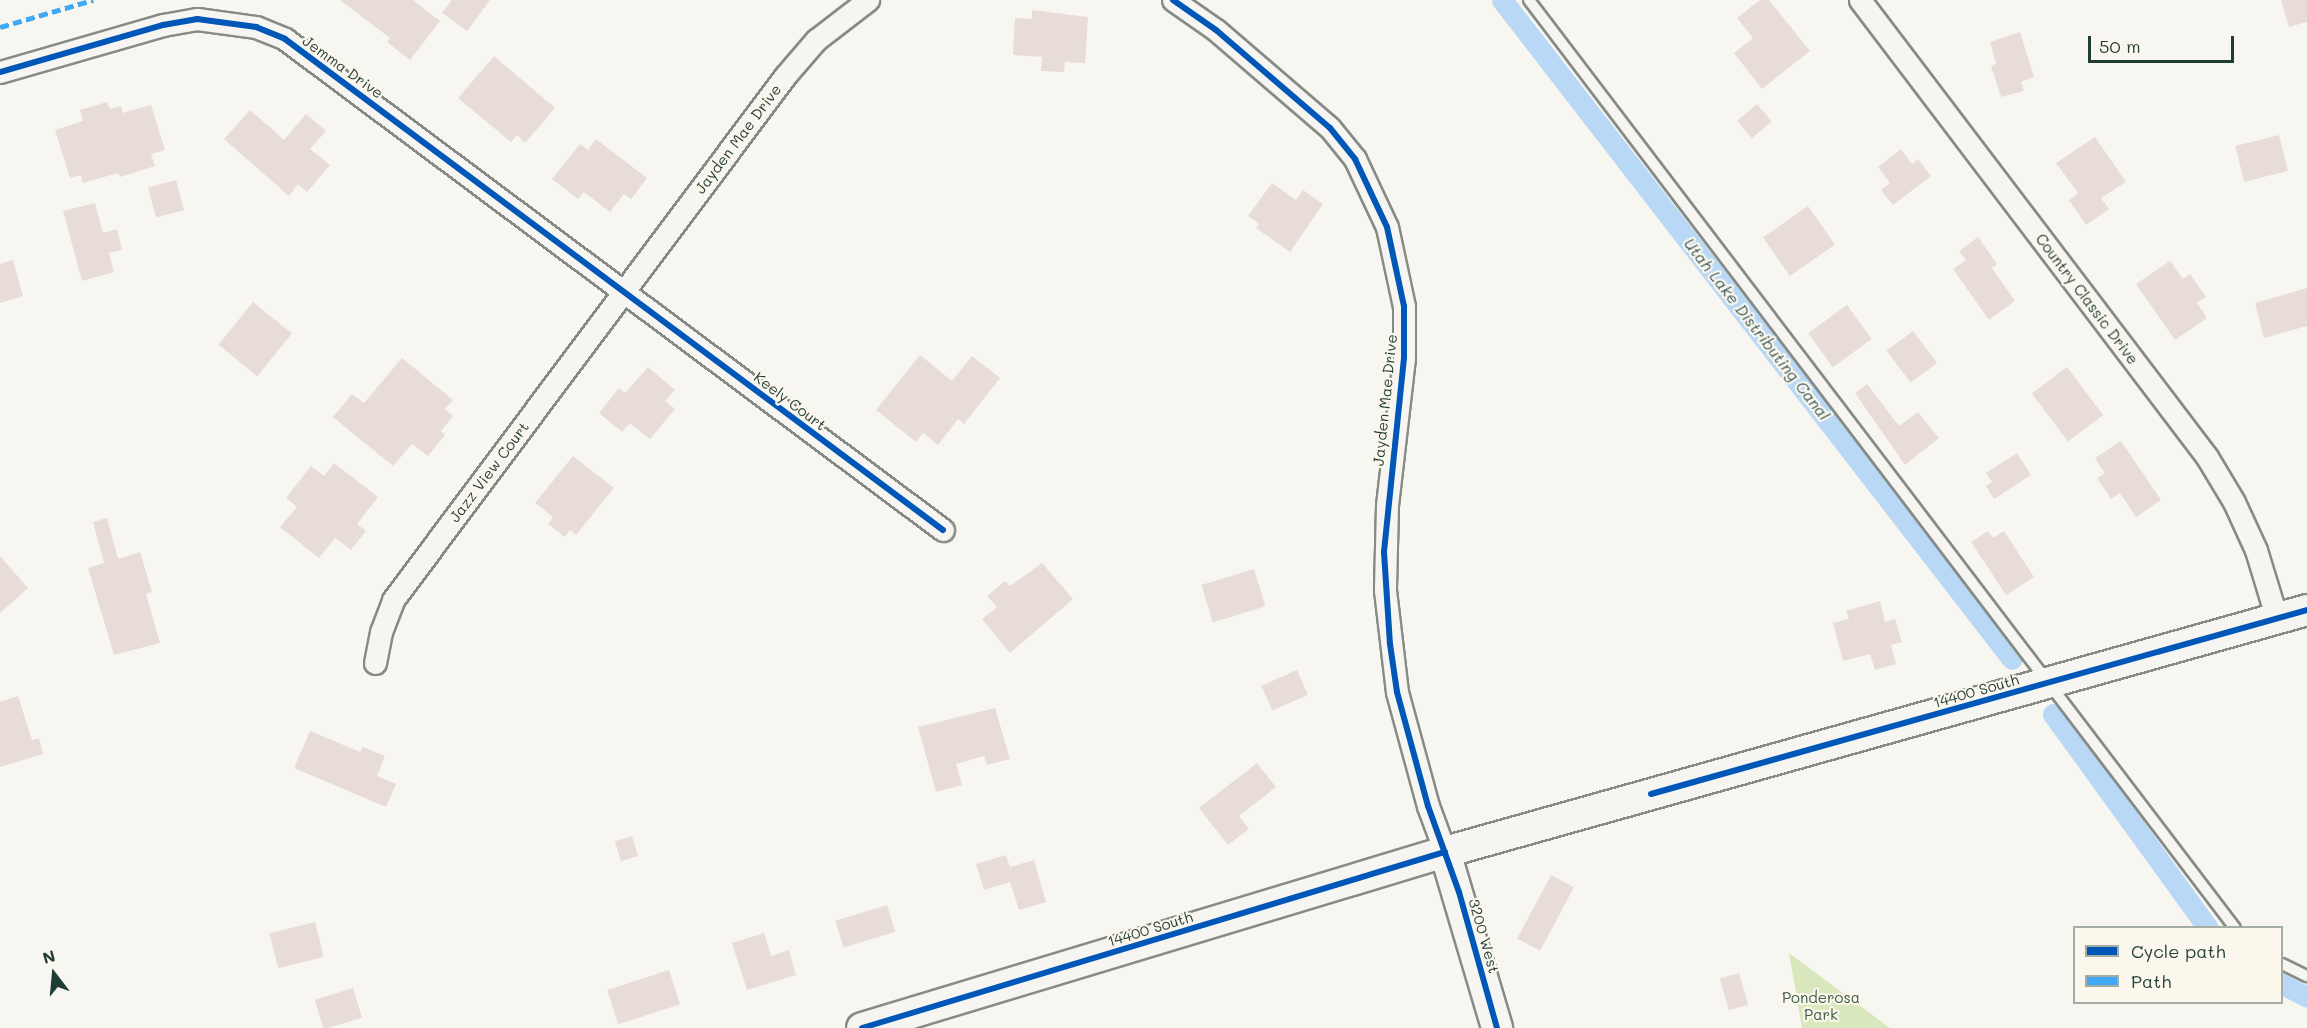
<!DOCTYPE html>
<html>
<head>
<meta charset="utf-8">
<style>
  body { margin:0 }
  #map { position:relative; width:2307px; height:1028px; overflow:hidden; background:#f8f6f0; font-family:Mali,sans-serif }
  div>[style] { position:absolute }
  .green>* { inset:0; background:#d9e7bc }
  .canal>* { height:21px; margin:-10.5px; padding:0 10.5px; transform-origin:10.5px; border-radius:10.5px; background:#b9d8f6 }
  .building>* { inset:0; background:#e8dcd9; transform-origin:0 0 }
  .roads { filter:drop-shadow(2px 0 #868b86) drop-shadow(-2px 0 #868b86) drop-shadow(0 2px #868b86) drop-shadow(0 -2px #868b86) }
  .lane>* { height:10px; margin:-5px; padding:0 5px; transform-origin:5px; border-radius:5px; background:#f6f5f1 }
  .street>* { height:21px; margin:-10.5px; padding:0 10.5px; transform-origin:10.5px; border-radius:10.5px; background:#f6f5f1 }
  .secondary>* { height:30px; margin:-15px; padding:0 15px; transform-origin:15px; border-radius:15px; background:#f6f5f1 }
  .quiet>* { height:4.5px; margin-top:-2.25px; transform-origin:0; background:repeating-linear-gradient(90deg,#3fa9f5 0 9px,transparent 0 13.5px) }
  .cycleway>* { height:6px; margin:-3px; padding:0 3px; transform-origin:3px; border-radius:3px; background:#0057b8 }
  span { translate:-50% -50%; white-space:nowrap; text-align:center; line-height:1.15; -webkit-text-stroke:4.5px #fbf7ec; paint-order:stroke }
  .street-label { font-size:15px; color:#1f3d34 }
  .park-label { font-size:15px; color:#3f5d47 }
  .water-label { font-size:16px; color:#38595b; font-style:italic }
  .legend { position:absolute; left:2073px; top:926px; width:210px; height:78px; box-sizing:border-box; background:#fbf7ec; border:2px solid #a3ada2; margin:0; padding:8px 10px; list-style:none; font-size:18px; color:#1f3d34 }
  .legend li { display:flex; align-items:center; gap:12px; height:30px }
  .legend b { width:30px; border:2px solid #a3ada2 }
  .north { position:absolute; left:24px; top:944px; width:60px; height:60px; -webkit-text-stroke:4px #fbf7ec; paint-order:stroke; rotate:344deg; font-size:16px; font-weight:700; line-height:24px; text-align:center; color:#1f3d34 }
  .north::after { content:''; display:block; margin:auto; width:21px; height:27px; background:#1f3d34; clip-path:polygon(50% 0,100% 100%,50% 72%,0 100%) }
  .scale { position:absolute; left:2088px; top:36px; width:146px; height:27px; box-sizing:border-box; border:3px solid #1f3d34; border-top:0; padding-left:8px; font-size:18px; line-height:21px; white-space:nowrap; color:#1f3d34; -webkit-text-stroke:4px #fbf7ec; paint-order:stroke }
</style>
</head>
<body>
<div id="map">
  <div class="green">
    <i style="clip-path:polygon(1789px 953px,1890px 1028px,1802px 1028px)"></i>
  </div>
  <div class="canal">
    <i style="left:1502px;top:0;width:833px;rotate:52.26deg"></i>
    <i style="left:2053px;top:714px;width:264px;rotate:54.1deg"></i>
    <i style="left:2282px;top:984px;width:28px;rotate:27deg"></i>
  </div>
  <div class="building">
    <i style="clip-path:polygon(340px 0,413px 0,440px 21px,410px 60px,387px 42px,390px 38px)"></i>
    <i style="clip-path:polygon(452px 0,490px 0,467px 31px,442px 13px)"></i>
    <i style="clip-path:polygon(1760px 0,1769px 0,1810px 51px,1762px 89px,1734px 53px,1753px 38px,1737px 18px)"></i>
    <i style="clip-path:polygon(2281px 0,2307px 0,2307px 22px,2289px 27px)"></i>
    <i style="clip-path:polygon(1032px 10px,1088px 17px,1085px 63px,1065px 62px,1064px 72px,1041px 71px,1042px 57px,1013px 55px,1015px 18px,1032px 19px)"></i>
    <i style="clip-path:polygon(2020px 32px,2034px 77px,2021px 82px,2024px 91px,2001px 97px,1991px 66px,1996px 64px,1990px 42px)"></i>
    <i style="clip-path:polygon(494px 56px,555px 108px,525px 143px,517px 135px,511px 142px,458px 98px)"></i>
    <i style="clip-path:polygon(107px 102px,110px 109px,121px 106px,123px 113px,151px 105px,165px 150px,151px 154px,155px 166px,120px 177px,118px 173px,83px 183px,81px 175px,70px 178px,55px 130px,83px 121px,80px 110px)"></i>
    <i style="left:1757px;top:104px;width:23px;height:26px;rotate:50deg"></i>
    <i style="clip-path:polygon(250px 110px,284px 140px,306px 114px,326px 131px,310px 149px,330px 165px,307px 192px,298px 184px,289px 196px,224px 139px)"></i>
    <i style="left:2279px;top:135px;width:37px;height:45px;rotate:76deg"></i>
    <i style="clip-path:polygon(2095px 137px,2126px 182px,2101px 198px,2109px 209px,2086px 225px,2069px 200px,2078px 193px,2056px 163px)"></i>
    <i style="clip-path:polygon(596px 139px,647px 178px,631px 199px,624px 194px,610px 212px,584px 192px,578px 199px,552px 179px,580px 144px,588px 150px)"></i>
    <i style="clip-path:polygon(1901px 149px,1912px 164px,1918px 159px,1931px 176px,1893px 205px,1881px 190px,1890px 183px,1878px 167px)"></i>
    <i style="left:176px;top:180px;width:31px;height:29px;rotate:75deg"></i>
    <i style="clip-path:polygon(1272px 183px,1296px 200px,1303px 190px,1323px 204px,1290px 252px,1256px 228px,1259px 224px,1248px 216px)"></i>
    <i style="clip-path:polygon(95px 203px,103px 233px,117px 229px,122px 250px,109px 253px,114px 272px,82px 281px,63px 211px)"></i>
    <i style="left:1808px;top:206px;width:47px;height:55px;rotate:55deg"></i>
    <i style="clip-path:polygon(1978px 237px,1997px 264px,1992px 268px,2015px 301px,1989px 320px,1953px 269px,1966px 260px,1959px 251px)"></i>
    <i style="clip-path:polygon(13px 260px,23px 296px,0 303px,0 264px)"></i>
    <i style="clip-path:polygon(2170px 261px,2183px 279px,2190px 274px,2206px 297px,2197px 303px,2207px 318px,2175px 340px,2136px 284px)"></i>
    <i style="clip-path:polygon(2307px 288px,2307px 326px,2264px 338px,2255px 303px)"></i>
    <i style="left:253px;top:302px;width:50px;height:55px;rotate:39deg"></i>
    <i style="left:1847px;top:305px;width:42px;height:48px;rotate:54deg"></i>
    <i style="left:1913px;top:331px;width:40px;height:33px;rotate:53deg"></i>
    <i style="clip-path:polygon(920px 355px,952px 381px,972px 356px,1000px 378px,964px 424px,958px 419px,938px 445px,923px 433px,916px 442px,876px 410px)"></i>
    <i style="clip-path:polygon(402px 358px,453px 400px,445px 409px,453px 416px,441px 431px,445px 435px,428px 456px,412px 444px,393px 466px,333px 417px,352px 394px,364px 403px)"></i>
    <i style="clip-path:polygon(648px 367px,675px 390px,665px 401px,675px 409px,650px 439px,630px 423px,622px 432px,599px 413px,619px 388px,625px 393px)"></i>
    <i style="left:2067px;top:367px;width:60px;height:44px;rotate:53deg"></i>
    <i style="clip-path:polygon(1867px 384px,1899px 426px,1918px 412px,1939px 438px,1905px 465px,1855px 393px)"></i>
    <i style="clip-path:polygon(2121px 441px,2161px 500px,2136px 517px,2120px 493px,2111px 499px,2097px 478px,2105px 473px,2095px 458px)"></i>
    <i style="clip-path:polygon(2017px 453px,2031px 475px,1994px 499px,1986px 486px,1992px 482px,1986px 473px)"></i>
    <i style="clip-path:polygon(573px 456px,614px 488px,576px 535px,570px 530px,565px 537px,548px 524px,553px 517px,535px 503px)"></i>
    <i style="clip-path:polygon(334px 463px,378px 497px,357px 524px,366px 531px,351px 550px,335px 538px,319px 558px,280px 527px,297px 507px,286px 498px,311px 466px,324px 476px)"></i>
    <i style="clip-path:polygon(107px 518px,118px 559px,140px 552px,152px 592px,146px 594px,160px 643px,114px 655px,88px 568px,104px 563px,93px 522px)"></i>
    <i style="clip-path:polygon(1988px 531px,1993px 538px,2004px 531px,2034px 577px,2006px 595px,1971px 542px)"></i>
    <i style="clip-path:polygon(0 556px,28px 588px,0 613px)"></i>
    <i style="clip-path:polygon(1042px 563px,1073px 599px,1010px 653px,982px 619px,997px 607px,987px 596px,1005px 581px,1010px 586px)"></i>
    <i style="left:1254px;top:569px;width:39px;height:55px;rotate:73deg"></i>
    <i style="clip-path:polygon(1880px 601px,1885px 622px,1895px 619px,1902px 642px,1891px 645px,1896px 664px,1875px 670px,1870px 654px,1843px 661px,1833px 623px,1849px 619px,1846px 611px)"></i>
    <i style="left:1297px;top:670px;width:27px;height:39px;rotate:66deg"></i>
    <i style="clip-path:polygon(18px 696px,32px 740px,39px 738px,43px 754px,0 767px,0 702px)"></i>
    <i style="clip-path:polygon(995px 708px,1010px 759px,987px 765px,984px 756px,956px 764px,962px 785px,936px 792px,918px 727px)"></i>
    <i style="clip-path:polygon(310px 731px,360px 752px,363px 747px,385px 756px,377px 776px,396px 784px,386px 807px,294px 768px)"></i>
    <i style="clip-path:polygon(1257px 763px,1276px 787px,1239px 816px,1249px 829px,1228px 845px,1199px 808px)"></i>
    <i style="left:632px;top:836px;width:21px;height:18px;rotate:73deg"></i>
    <i style="clip-path:polygon(1006px 855px,1010px 867px,1034px 860px,1046px 902px,1019px 910px,1010px 882px,984px 890px,976px 864px)"></i>
    <i style="left:1551px;top:875px;width:26px;height:72px;rotate:28deg"></i>
    <i style="left:887px;top:905px;width:28px;height:54px;rotate:73deg"></i>
    <i style="left:315px;top:922px;width:36px;height:47px;rotate:76deg"></i>
    <i style="clip-path:polygon(764px 933px,771px 956px,789px 950px,796px 975px,747px 990px,732px 943px)"></i>
    <i style="left:669px;top:970px;width:36px;height:65px;rotate:72deg"></i>
    <i style="left:1739px;top:973px;width:33px;height:20px;rotate:74deg"></i>
    <i style="left:353px;top:988px;width:31px;height:40px;rotate:73deg"></i>
  </div>
  <div class="roads">
    <div class="lane">
      <i style="left:1529px;top:0;width:1166px;rotate:52.74deg"></i>
      <i style="left:2282px;top:964px;width:28px;rotate:26deg"></i>
    </div>
    <div class="street">
      <i style="left:1173px;top:0;width:52px;rotate:34.9deg"></i>
      <i style="left:1216px;top:30px;width:150px;rotate:40.7deg"></i>
      <i style="left:1330px;top:128px;width:40px;rotate:51deg"></i>
      <i style="left:1355px;top:159px;width:75px;rotate:64.8deg"></i>
      <i style="left:1387px;top:227px;width:81px;rotate:77.9deg"></i>
      <i style="left:1404px;top:306px;width:52px;rotate:90deg"></i>
      <i style="left:1404px;top:358px;width:149px;rotate:96.6deg"></i>
      <i style="left:1387px;top:506px;width:84px;rotate:91.4deg"></i>
      <i style="left:1385px;top:590px;width:103px;rotate:83.3deg"></i>
      <i style="left:1397px;top:692px;width:118px;rotate:74.8deg"></i>
      <i style="left:1428px;top:806px;width:49px;rotate:69.7deg"></i>
      <i style="left:1860px;top:0;width:574px;rotate:52.79deg"></i>
      <i style="left:2207px;top:457px;width:52px;rotate:59deg"></i>
      <i style="left:2234px;top:502px;width:53px;rotate:65.4deg"></i>
      <i style="left:2256px;top:550px;width:72px;rotate:73.1deg"></i>
      <i style="left:0;top:72px;width:170px;rotate:-16.1deg"></i>
      <i style="left:163px;top:25px;width:35px;rotate:-10deg"></i>
      <i style="left:197px;top:19px;width:60px;rotate:7.7deg"></i>
      <i style="left:256px;top:27px;width:31px;rotate:22deg"></i>
      <i style="left:285px;top:39px;width:821px;rotate:36.73deg"></i>
      <i style="left:375px;top:663px;width:32px;rotate:-79deg"></i>
      <i style="left:381px;top:632px;width:34px;rotate:-69deg"></i>
      <i style="left:393px;top:600px;width:654px;rotate:-53.2deg"></i>
      <i style="left:785px;top:76px;width:48px;rotate:-49.3deg"></i>
      <i style="left:816px;top:40px;width:66px;rotate:-37.6deg"></i>
    </div>
    <div class="secondary">
      <i style="left:1445px;top:852px;width:184px;rotate:73.5deg"></i>
      <i style="left:862px;top:1028px;width:609px;rotate:-16.8deg"></i>
      <i style="left:1445px;top:852px;width:895px;rotate:-15.68deg"></i>
    </div>
  </div>
  <div class="quiet">
    <i style="left:0;top:27px;width:97px;rotate:-16.2deg"></i>
  </div>
  <div class="cycleway">
    <i style="left:1173px;top:0;width:52px;rotate:34.9deg"></i>
    <i style="left:1216px;top:30px;width:150px;rotate:40.7deg"></i>
    <i style="left:1330px;top:128px;width:40px;rotate:51deg"></i>
    <i style="left:1355px;top:159px;width:75px;rotate:64.8deg"></i>
    <i style="left:1387px;top:227px;width:81px;rotate:77.9deg"></i>
    <i style="left:1404px;top:306px;width:52px;rotate:90deg"></i>
    <i style="left:1404px;top:358px;width:195px;rotate:95.9deg"></i>
    <i style="left:1384px;top:552px;width:92px;rotate:86.3deg"></i>
    <i style="left:1390px;top:644px;width:49px;rotate:81.7deg"></i>
    <i style="left:1397px;top:692px;width:118px;rotate:74.8deg"></i>
    <i style="left:1428px;top:806px;width:91px;rotate:70.2deg"></i>
    <i style="left:1459px;top:892px;width:141px;rotate:74.4deg"></i>
    <i style="left:0;top:72px;width:170px;rotate:-16.1deg"></i>
    <i style="left:163px;top:25px;width:35px;rotate:-10deg"></i>
    <i style="left:197px;top:19px;width:60px;rotate:7.7deg"></i>
    <i style="left:256px;top:27px;width:31px;rotate:22deg"></i>
    <i style="left:285px;top:39px;width:821px;rotate:36.73deg"></i>
    <i style="left:1651px;top:794px;width:681px;rotate:-15.67deg"></i>
    <i style="left:862px;top:1028px;width:609px;rotate:-16.8deg"></i>
  </div>
  <div class="street-label">
    <span style="left:343px;top:67px;rotate:36deg">Jemma Drive</span>
    <span style="left:738px;top:139px;rotate:-53deg">Jayden Mae Drive</span>
    <span style="left:2087px;top:299px;rotate:53deg">Country Classic Drive</span>
    <span style="left:1385px;top:400px;rotate:-84deg">Jayden Mae Drive</span>
    <span style="left:790px;top:401px;rotate:37deg">Keely Court</span>
    <span style="left:489px;top:472px;rotate:-53deg">Jazz View Court</span>
    <span style="left:1976px;top:691px;rotate:-16deg">14400 South</span>
    <span style="left:1150px;top:929px;rotate:-17deg">14400 South</span>
    <span style="left:1484px;top:936px;rotate:74deg">3200 West</span>
  </div>
  <div class="park-label">
    <span style="left:1821px;top:1006px">Ponderosa<br>Park</span>
  </div>
  <div class="water-label">
    <span style="left:1757px;top:329px;rotate:52deg">Utah Lake Distributing Canal</span>
  </div>
  <ul class="legend">
  <li><b style="height:8px;background:#0057b8"></b>Cycle path</li>
  <li><b style="height:8px;background:#3fa9f5"></b>Path</li>
  </ul>
  <div class="north">N</div>
  <div class="scale">50 m</div>
</div>
</body>
</html>
